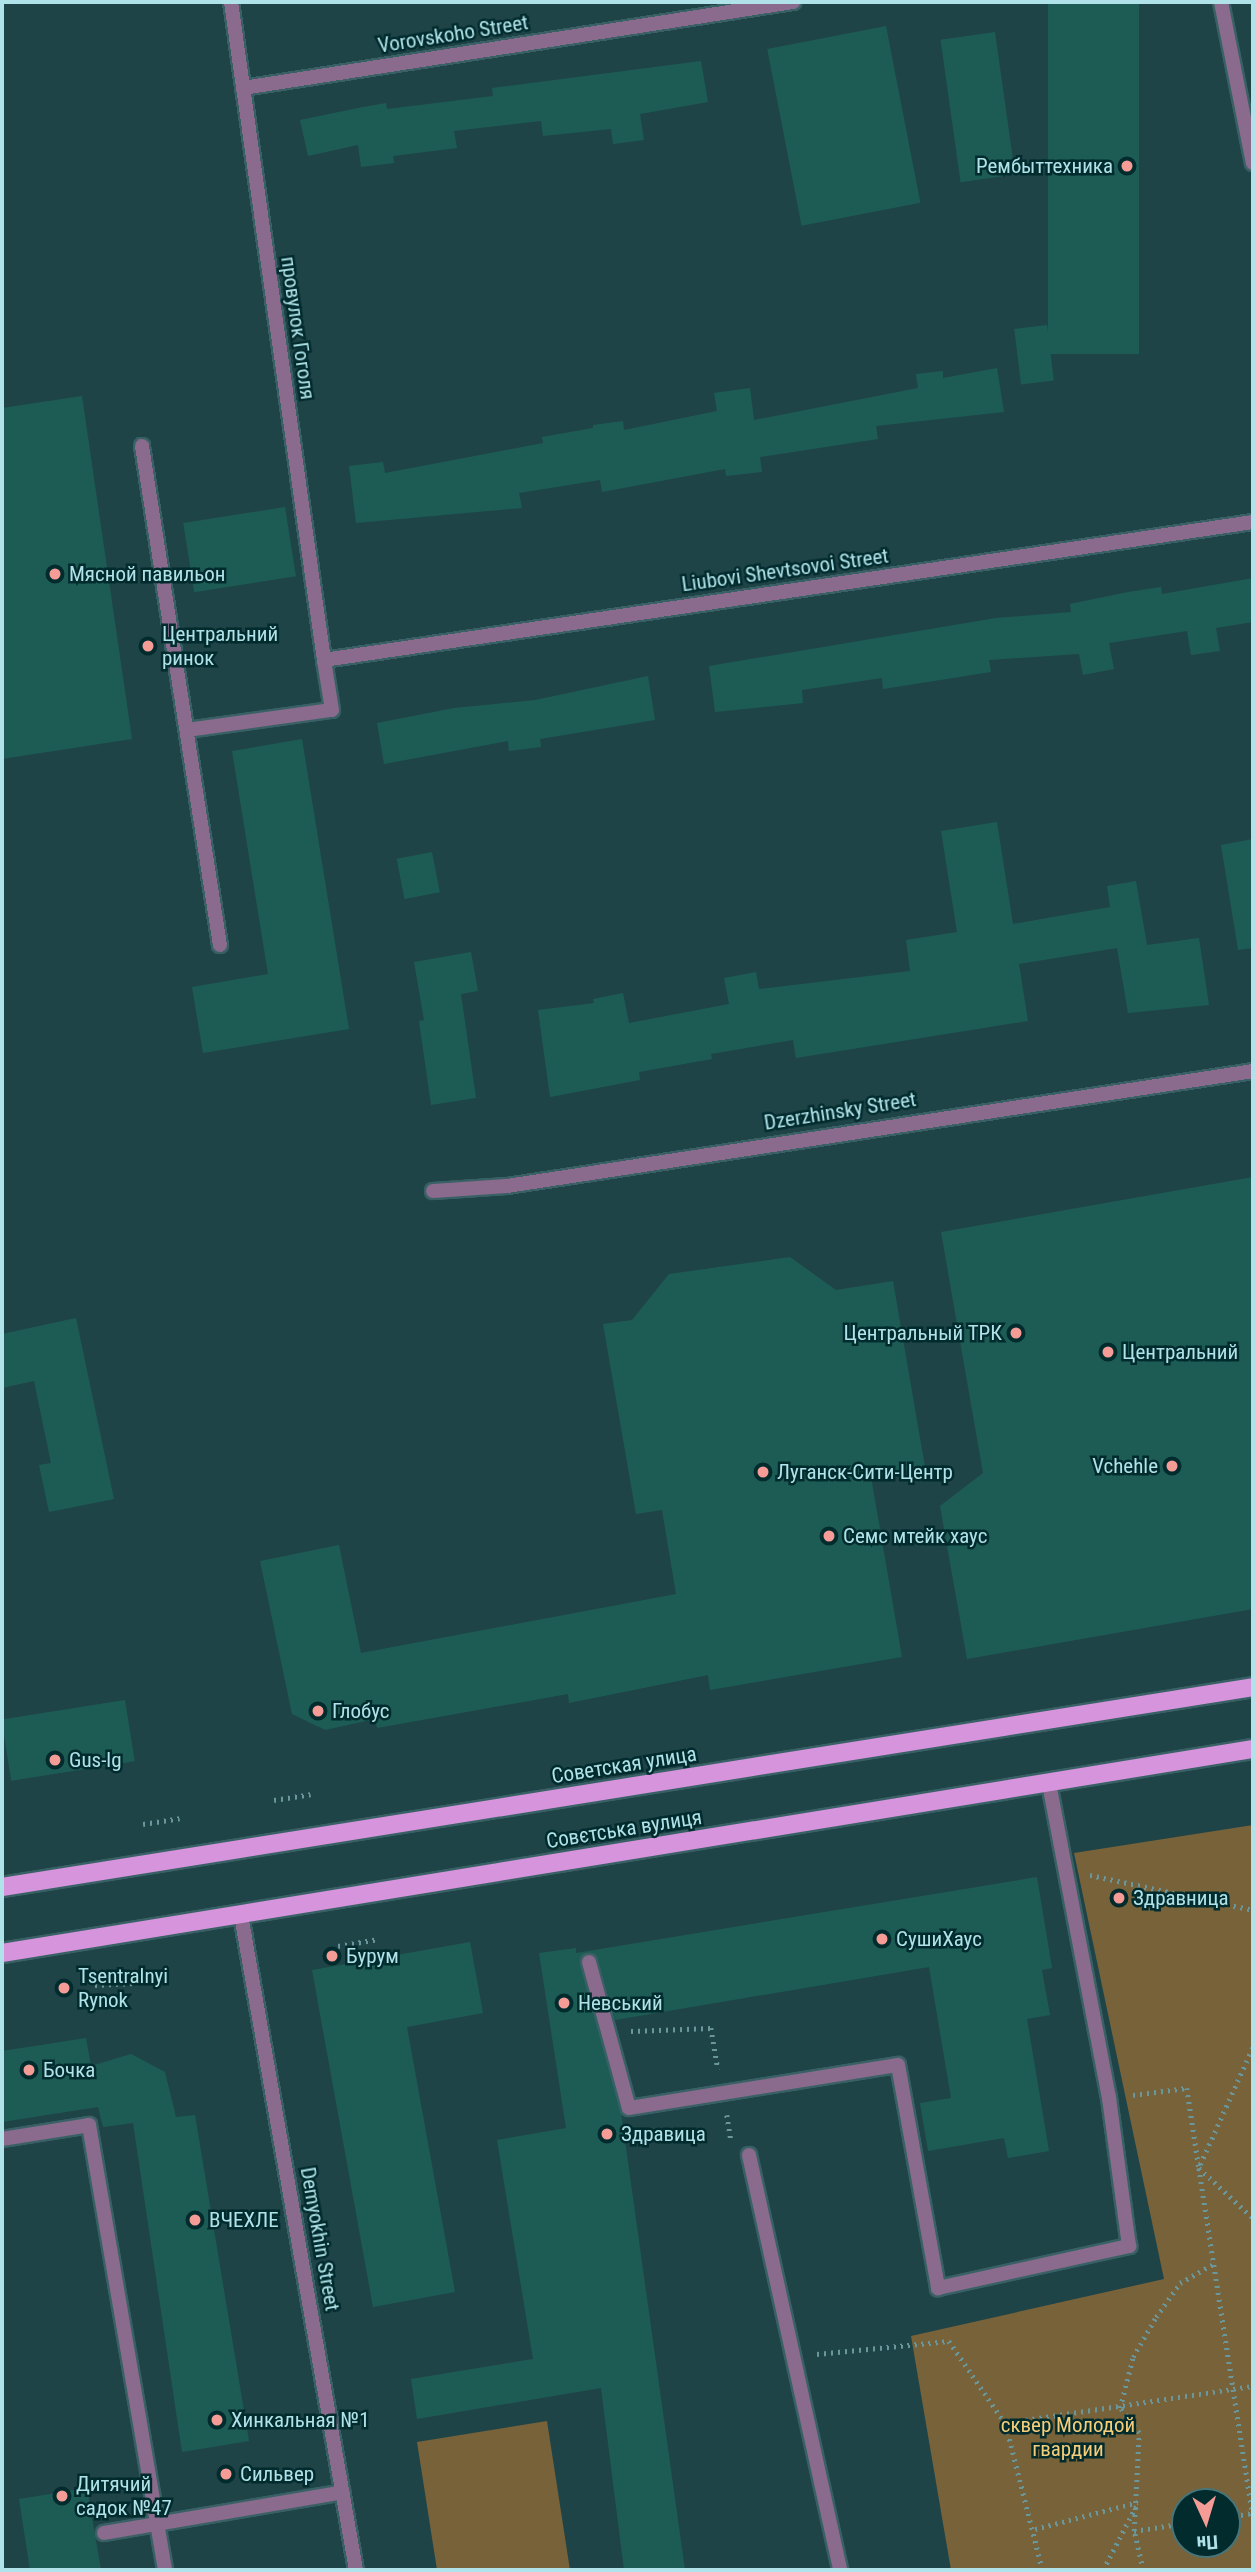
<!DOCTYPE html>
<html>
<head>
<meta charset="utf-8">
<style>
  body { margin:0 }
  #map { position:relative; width:1255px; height:2572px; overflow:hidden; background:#1f4448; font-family:"Roboto Condensed",sans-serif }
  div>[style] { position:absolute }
  .green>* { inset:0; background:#776239 }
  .building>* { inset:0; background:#1d5c55; transform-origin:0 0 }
  .path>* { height:4.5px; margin-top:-2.25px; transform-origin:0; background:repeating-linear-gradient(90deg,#6a979c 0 2px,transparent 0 7px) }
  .roads { filter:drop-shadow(2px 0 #396165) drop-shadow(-2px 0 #396165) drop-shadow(0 2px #396165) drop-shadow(0 -2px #396165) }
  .lane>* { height:14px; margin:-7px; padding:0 7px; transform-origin:7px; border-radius:7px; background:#8a6b8d }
  .street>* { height:14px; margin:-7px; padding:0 7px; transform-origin:7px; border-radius:7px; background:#8a6b8d }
  .primary>* { height:18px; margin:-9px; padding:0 9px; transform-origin:9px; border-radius:9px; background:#d594db }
  .dots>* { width:19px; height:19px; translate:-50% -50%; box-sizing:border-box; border:4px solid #022b2e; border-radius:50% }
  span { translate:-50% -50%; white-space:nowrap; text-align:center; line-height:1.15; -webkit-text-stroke:5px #022b2e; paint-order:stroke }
  .street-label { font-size:21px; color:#afe3e9 }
  .poi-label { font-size:21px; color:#afe3e9 }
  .right { translate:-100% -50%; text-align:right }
  .left { translate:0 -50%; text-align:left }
  .park-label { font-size:21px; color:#f6cd79 }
  .frame { position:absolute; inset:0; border:4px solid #afe3e9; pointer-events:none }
  .north { position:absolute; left:1171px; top:2488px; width:70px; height:70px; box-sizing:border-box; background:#022b2e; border:2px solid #477579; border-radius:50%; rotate:176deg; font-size:19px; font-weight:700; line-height:28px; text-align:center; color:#afe3e9 }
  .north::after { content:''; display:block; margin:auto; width:24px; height:32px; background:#f59c96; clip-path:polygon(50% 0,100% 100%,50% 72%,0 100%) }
</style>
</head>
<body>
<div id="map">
  <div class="green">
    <i style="clip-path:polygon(evenodd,1253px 1825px,1253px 2570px,951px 2570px,911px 2336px,1164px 2279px,1074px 1853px,1253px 1825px,1185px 2502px,1227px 2502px,1227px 2544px,1185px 2544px,1185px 2502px)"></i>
    <i style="clip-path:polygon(547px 2421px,570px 2570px,437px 2570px,417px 2442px)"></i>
  </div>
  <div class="building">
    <i style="left:1048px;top:2px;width:91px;height:352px"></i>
    <i style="left:886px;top:26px;width:180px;height:121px;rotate:79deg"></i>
    <i style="left:995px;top:32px;width:144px;height:55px;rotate:82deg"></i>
    <i style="clip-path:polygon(701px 61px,708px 102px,640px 114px,644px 140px,613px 144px,611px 129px,543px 136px,541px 121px,454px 131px,457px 148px,393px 156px,394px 163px,361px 167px,358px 145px,308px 156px,300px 120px,363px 107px,386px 103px,387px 109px,493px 96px,492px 88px)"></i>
    <i style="left:1047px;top:325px;width:56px;height:33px;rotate:83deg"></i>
    <i style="clip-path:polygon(997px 368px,1004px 412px,876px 426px,878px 439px,760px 457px,762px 472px,726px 476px,725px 469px,602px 492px,600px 480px,519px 493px,522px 508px,356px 523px,349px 466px,383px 462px,385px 473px,543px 443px,542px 437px,593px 428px,593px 425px,623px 421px,624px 430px,717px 411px,714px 393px,750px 388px,754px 420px,918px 388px,916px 374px,943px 371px,943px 378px)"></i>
    <i style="clip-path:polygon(82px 396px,132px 739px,2px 759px,2px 408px)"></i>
    <i style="left:285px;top:507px;width:70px;height:103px;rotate:81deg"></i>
    <i style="clip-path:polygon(1253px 578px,1253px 622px,1216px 628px,1220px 651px,1191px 655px,1187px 631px,1109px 643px,1114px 669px,1083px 675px,1079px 654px,989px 660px,991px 672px,883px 689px,882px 678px,802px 690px,803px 703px,715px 712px,709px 666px,996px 618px,1071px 612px,1070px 604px,1128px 592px,1161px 587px,1162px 594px)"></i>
    <i style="clip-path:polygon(648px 676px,655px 720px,540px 739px,541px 747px,509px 751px,508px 741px,384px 764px,377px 723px,454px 708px,535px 700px)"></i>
    <i style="clip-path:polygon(302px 739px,349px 1029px,203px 1053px,192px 987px,268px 974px,232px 751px)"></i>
    <i style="clip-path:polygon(997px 822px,1013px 924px,1110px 907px,1107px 886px,1136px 881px,1147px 945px,1199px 938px,1209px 1005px,1128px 1013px,1117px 948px,1019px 964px,1028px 1021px,796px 1058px,793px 1040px,711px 1054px,712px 1059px,639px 1072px,640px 1080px,550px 1097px,538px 1010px,594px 1003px,593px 999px,623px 993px,629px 1023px,729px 1004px,724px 978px,756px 972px,759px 989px,910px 971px,906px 940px,957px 932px,941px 831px)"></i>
    <i style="clip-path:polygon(1253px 839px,1253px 948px,1238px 950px,1221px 845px)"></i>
    <i style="left:432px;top:852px;width:41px;height:36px;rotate:79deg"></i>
    <i style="clip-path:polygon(471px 952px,478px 991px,461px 994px,476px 1098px,431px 1105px,419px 1021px,424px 1020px,414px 962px)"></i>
    <i style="clip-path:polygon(1253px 1177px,1253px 1609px,967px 1659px,940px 1506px,983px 1473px,941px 1232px)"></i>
    <i style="clip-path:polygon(790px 1257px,836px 1290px,893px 1281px,925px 1467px,871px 1477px,902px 1657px,710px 1690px,708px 1675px,569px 1703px,568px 1694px,377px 1728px,375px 1719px,325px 1730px,292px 1714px,260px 1561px,339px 1545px,361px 1653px,676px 1594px,662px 1510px,636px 1514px,603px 1324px,632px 1320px,669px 1274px)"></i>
    <i style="clip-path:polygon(76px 1318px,114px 1499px,49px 1512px,39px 1465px,51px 1463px,34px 1381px,2px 1388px,2px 1334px)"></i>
    <i style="left:125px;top:1700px;width:62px;height:125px;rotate:81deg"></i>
    <i style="clip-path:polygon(1037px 1877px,1052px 1968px,1042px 1970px,1050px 2015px,1027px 2019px,1049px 2151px,1008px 2158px,1004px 2138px,928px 2151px,920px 2103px,951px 2098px,929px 1967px,615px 2020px,598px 1959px,591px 1953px,580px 1959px,621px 2112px,685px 2570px,624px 2570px,601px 2388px,417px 2419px,411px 2379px,533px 2359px,497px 2140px,566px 2128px,539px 1953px,576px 1948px,576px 1953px)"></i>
    <i style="clip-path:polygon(470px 1942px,483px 2013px,407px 2027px,455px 2292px,373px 2307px,312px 1970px)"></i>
    <i style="clip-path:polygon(86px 2038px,91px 2066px,131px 2054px,165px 2072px,176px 2117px,195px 2115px,249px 2441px,182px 2452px,133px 2123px,103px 2127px,98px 2107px,2px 2122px,2px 2051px)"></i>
    <i style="clip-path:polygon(87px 2488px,101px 2570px,30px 2570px,19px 2499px)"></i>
  </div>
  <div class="path">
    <i style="left:274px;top:1800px;width:37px;rotate:-9deg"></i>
    <i style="left:143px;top:1824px;width:37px;rotate:-9deg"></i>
    <i style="left:1090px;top:1875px;width:167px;rotate:12.1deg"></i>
    <i style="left:338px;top:1946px;width:41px;rotate:-9.9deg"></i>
    <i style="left:95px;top:1985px;width:39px;rotate:-3deg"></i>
    <i style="left:631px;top:2031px;width:80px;rotate:-2.1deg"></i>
    <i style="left:711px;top:2028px;width:42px;rotate:80.3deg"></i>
    <i style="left:1253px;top:2048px;width:132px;rotate:114.2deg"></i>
    <i style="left:1199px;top:2168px;width:353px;rotate:81.2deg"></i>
    <i style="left:1133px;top:2095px;width:54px;rotate:-7.4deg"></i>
    <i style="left:1187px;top:2088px;width:81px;rotate:81.5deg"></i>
    <i style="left:1199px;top:2168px;width:74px;rotate:42.8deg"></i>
    <i style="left:727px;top:2115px;width:26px;rotate:81deg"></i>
    <i style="left:817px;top:2354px;width:133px;rotate:-5.6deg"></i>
    <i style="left:949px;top:2341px;width:99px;rotate:55.7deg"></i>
    <i style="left:1227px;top:2517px;width:26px;rotate:-9deg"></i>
    <i style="left:1035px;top:2529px;width:106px;rotate:-14.7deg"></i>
    <i style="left:1134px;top:2531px;width:52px;rotate:-8.9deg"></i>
    <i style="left:1042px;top:2570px;width:152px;rotate:-104.1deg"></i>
    <i style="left:1005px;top:2423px;width:251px;rotate:-8.5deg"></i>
    <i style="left:1103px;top:2570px;width:72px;rotate:-62.7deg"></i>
    <i style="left:1143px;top:2570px;width:40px;rotate:-103deg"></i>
    <i style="left:1134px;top:2531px;width:98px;rotate:-87.1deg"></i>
    <i style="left:1139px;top:2433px;width:31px;rotate:-127deg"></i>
    <i style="left:1120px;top:2408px;width:53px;rotate:-75.7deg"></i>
    <i style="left:1133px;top:2357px;width:46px;rotate:-60.1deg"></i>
    <i style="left:1156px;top:2317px;width:42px;rotate:-54.8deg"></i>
    <i style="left:1180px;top:2283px;width:40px;rotate:-29.7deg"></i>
  </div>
  <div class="roads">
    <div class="lane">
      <i style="left:1221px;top:2px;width:164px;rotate:78.8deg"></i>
      <i style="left:142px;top:446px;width:505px;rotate:81.12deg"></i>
      <i style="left:187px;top:730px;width:146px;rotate:-7.9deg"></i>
      <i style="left:332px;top:710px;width:51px;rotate:-99.1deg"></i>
      <i style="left:589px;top:1962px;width:151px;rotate:74.7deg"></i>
      <i style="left:629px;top:2108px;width:272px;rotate:-9.1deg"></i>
      <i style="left:898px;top:2065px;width:227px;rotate:79.8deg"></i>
      <i style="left:938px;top:2288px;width:196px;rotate:-12.4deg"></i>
      <i style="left:1129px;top:2246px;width:149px;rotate:-97.7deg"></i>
      <i style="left:1109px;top:2098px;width:322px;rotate:-100.8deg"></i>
      <i style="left:2px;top:2139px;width:88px;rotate:-9.1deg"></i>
      <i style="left:89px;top:2125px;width:451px;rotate:80.3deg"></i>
      <i style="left:749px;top:2155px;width:425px;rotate:77.6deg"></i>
      <i style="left:104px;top:2533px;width:242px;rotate:-9.7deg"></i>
    </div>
    <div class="street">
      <i style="left:231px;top:2px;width:665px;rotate:81.96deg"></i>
      <i style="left:324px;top:660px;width:939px;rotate:-8.45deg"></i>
      <i style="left:243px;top:88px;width:557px;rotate:-8.89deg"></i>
      <i style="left:433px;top:1191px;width:74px;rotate:-3.9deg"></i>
      <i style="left:507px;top:1186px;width:755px;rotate:-8.76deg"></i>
      <i style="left:241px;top:1915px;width:665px;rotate:80.04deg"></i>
    </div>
    <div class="primary">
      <i style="left:2px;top:1887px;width:1267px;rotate:-9.08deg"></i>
      <i style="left:2px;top:1953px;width:1268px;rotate:-9.26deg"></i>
    </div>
  </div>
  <div class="dots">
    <i style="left:1127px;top:166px;background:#f59c96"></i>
    <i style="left:55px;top:574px;background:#f59c96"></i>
    <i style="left:148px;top:646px;background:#f59c96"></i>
    <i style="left:1016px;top:1333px;background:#f59c96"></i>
    <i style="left:1108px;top:1352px;background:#f59c96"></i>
    <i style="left:1172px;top:1466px;background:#f59c96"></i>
    <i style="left:763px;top:1472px;background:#f59c96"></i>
    <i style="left:829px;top:1536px;background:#f59c96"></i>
    <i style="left:318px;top:1711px;background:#f59c96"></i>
    <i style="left:55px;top:1760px;background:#f59c96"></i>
    <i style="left:1119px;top:1898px;background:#f59c96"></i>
    <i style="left:882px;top:1939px;background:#f59c96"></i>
    <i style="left:332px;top:1956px;background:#f59c96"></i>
    <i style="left:64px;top:1988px;background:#f59c96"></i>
    <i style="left:564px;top:2003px;background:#f59c96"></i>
    <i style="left:29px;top:2070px;background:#f59c96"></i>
    <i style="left:607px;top:2134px;background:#f59c96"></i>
    <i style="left:195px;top:2220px;background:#f59c96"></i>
    <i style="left:217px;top:2420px;background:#f59c96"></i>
    <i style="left:226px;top:2474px;background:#f59c96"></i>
    <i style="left:62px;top:2496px;background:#f59c96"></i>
  </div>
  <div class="street-label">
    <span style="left:453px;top:34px;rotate:-9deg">Vorovskoho Street</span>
    <span style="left:298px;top:328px;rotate:82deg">провулок Гоголя</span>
    <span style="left:785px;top:570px;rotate:-8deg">Liubovi Shevtsovoi Street</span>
    <span style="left:840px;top:1111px;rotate:-9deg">Dzerzhinsky Street</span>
    <span style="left:624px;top:1765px;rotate:-9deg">Советская улица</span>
    <span style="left:624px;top:1829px;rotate:-9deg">Совєтська вулиця</span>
    <span style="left:320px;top:2239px;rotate:80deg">Demyokhin Street</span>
  </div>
  <div class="poi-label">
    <span class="right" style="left:1113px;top:166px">Рембыттехника</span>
    <span class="left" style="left:69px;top:574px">Мясной павильон</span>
    <span class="left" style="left:162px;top:646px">Центральний<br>ринок</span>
    <span class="right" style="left:1002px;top:1333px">Центральный ТРК</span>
    <span class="left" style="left:1122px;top:1352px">Центральний</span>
    <span class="right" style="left:1158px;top:1466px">Vchehle</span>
    <span class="left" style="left:777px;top:1472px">Луганск-Сити-Центр</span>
    <span class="left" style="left:843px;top:1536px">Семс мтейк хаус</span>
    <span class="left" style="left:332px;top:1711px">Глобус</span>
    <span class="left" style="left:69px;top:1760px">Gus-lg</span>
    <span class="left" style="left:1133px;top:1898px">Здравница</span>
    <span class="left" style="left:896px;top:1939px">СушиХаус</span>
    <span class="left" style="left:346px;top:1956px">Бурум</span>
    <span class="left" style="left:78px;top:1988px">Tsentralnyi<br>Rynok</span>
    <span class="left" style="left:578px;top:2003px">Невський</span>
    <span class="left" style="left:43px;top:2070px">Бочка</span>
    <span class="left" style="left:621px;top:2134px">Здравица</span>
    <span class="left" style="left:209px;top:2220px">ВЧЕХЛЕ</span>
    <span class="left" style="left:231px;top:2420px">Хинкальная №1</span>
    <span class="left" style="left:240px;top:2474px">Сильвер</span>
    <span class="left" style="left:76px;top:2496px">Дитячий<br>садок №47</span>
  </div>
  <div class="park-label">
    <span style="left:1068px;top:2437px">сквер Молодой<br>гвардии</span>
  </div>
  <div class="frame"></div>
  <div class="north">Пн</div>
</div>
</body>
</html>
